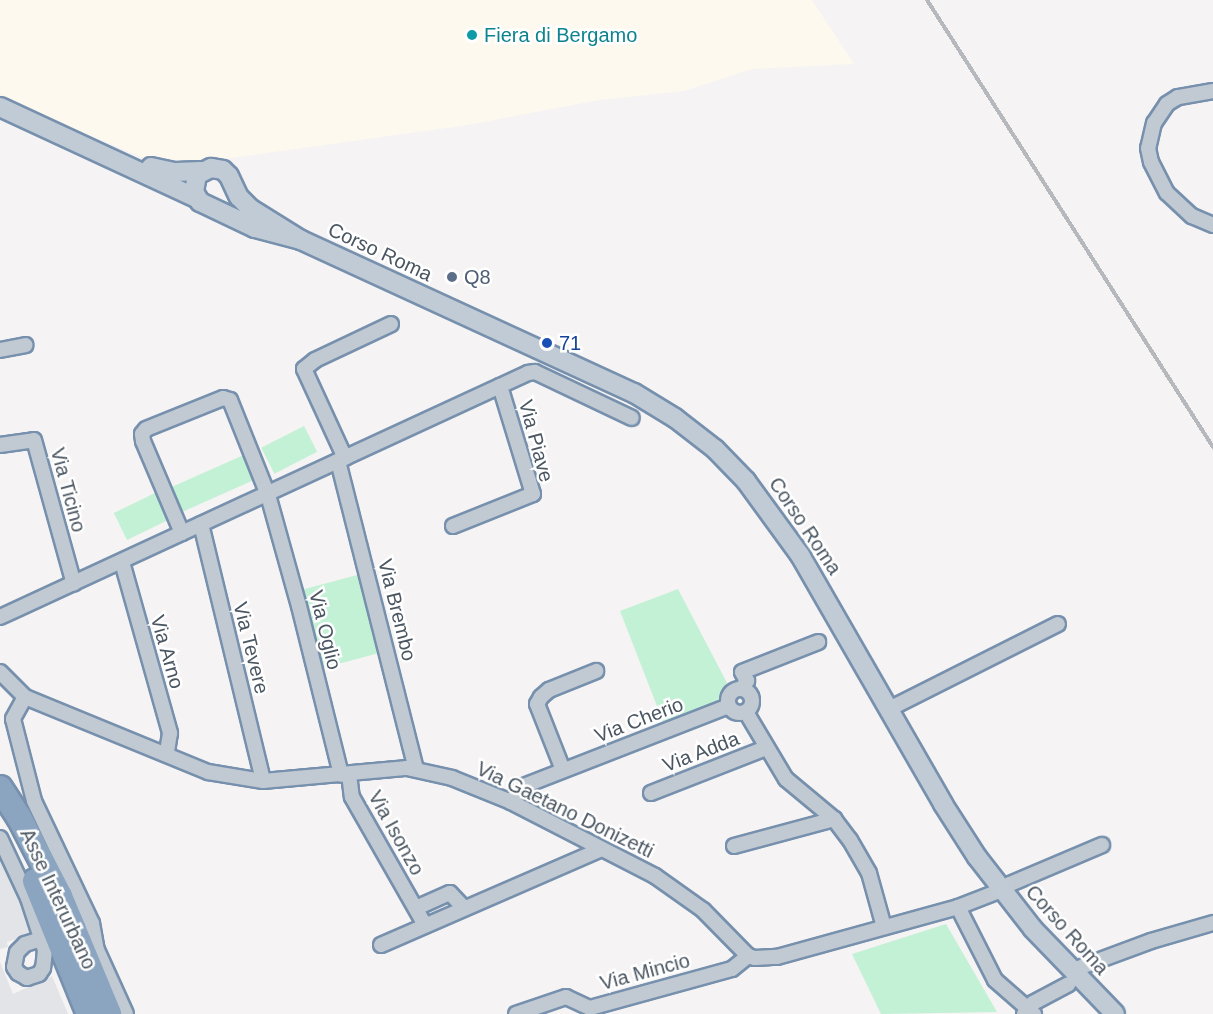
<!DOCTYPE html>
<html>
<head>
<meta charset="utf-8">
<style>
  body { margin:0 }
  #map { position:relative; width:1213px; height:1014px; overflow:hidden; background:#f5f3f3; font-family:Helvetica,sans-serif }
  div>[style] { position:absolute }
  .commercial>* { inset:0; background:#fdf9ef }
  .airport>* { inset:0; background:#e2e4e7 }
  .green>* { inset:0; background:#c3f1d5; transform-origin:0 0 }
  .roads { filter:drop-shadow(2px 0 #7690ad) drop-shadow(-2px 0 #7690ad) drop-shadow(0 2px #7690ad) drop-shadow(0 -2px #7690ad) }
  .street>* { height:14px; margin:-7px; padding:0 7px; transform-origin:7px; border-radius:7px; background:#c1cad2 }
  .street>.ring { margin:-7px; padding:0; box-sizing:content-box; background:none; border:14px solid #c1cad2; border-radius:50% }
  .secondary>* { height:18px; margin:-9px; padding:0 9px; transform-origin:9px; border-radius:9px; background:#c1cbd6 }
  .highway>* { height:24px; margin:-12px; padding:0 12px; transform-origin:12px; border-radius:12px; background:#8ba5c1 }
  .rail>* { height:4px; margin:-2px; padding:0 2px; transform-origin:2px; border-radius:2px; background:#b5b8bd }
  .dots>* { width:16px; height:16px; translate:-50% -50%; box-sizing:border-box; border:3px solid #fff; border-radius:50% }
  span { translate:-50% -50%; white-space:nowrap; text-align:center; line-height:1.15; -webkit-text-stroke:5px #fff; paint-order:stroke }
  .culture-label { font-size:20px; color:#0d838f }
  .left { translate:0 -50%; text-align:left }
  .street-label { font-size:20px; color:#4a5661 }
  .service-label { font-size:20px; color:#4e5e75 }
  .transit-label { font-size:20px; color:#164399 }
</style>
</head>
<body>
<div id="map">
  <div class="commercial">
    <i style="clip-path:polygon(0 0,812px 0,854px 64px,752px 69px,684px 91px,599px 100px,468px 125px,166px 167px,34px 112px,0 94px)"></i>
  </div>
  <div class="airport">
    <i style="clip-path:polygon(5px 856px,30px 934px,7px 942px,8px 947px,0 949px,0 858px)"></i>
    <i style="clip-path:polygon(0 962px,13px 994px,52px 976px,68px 1014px,0 1014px)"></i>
  </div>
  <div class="green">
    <i style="left:304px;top:426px;width:29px;height:48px;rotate:63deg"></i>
    <i style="left:246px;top:454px;width:27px;height:82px;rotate:66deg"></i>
    <i style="left:157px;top:492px;width:30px;height:48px;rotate:64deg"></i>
    <i style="left:361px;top:574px;width:81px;height:63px;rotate:75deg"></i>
    <i style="clip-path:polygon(678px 589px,727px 683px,720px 692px,718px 703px,664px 724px,620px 611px)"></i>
    <i style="clip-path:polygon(946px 924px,997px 1012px,881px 1014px,852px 954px)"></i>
  </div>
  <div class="roads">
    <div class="street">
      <i style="left:1213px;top:91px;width:36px;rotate:170deg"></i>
      <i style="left:1178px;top:97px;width:13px;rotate:148deg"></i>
      <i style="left:1167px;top:104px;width:23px;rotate:124deg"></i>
      <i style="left:1154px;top:123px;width:26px;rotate:103deg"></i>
      <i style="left:1148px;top:148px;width:14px;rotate:78deg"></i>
      <i style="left:1151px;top:162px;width:35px;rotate:63deg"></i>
      <i style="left:1167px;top:193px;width:34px;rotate:43deg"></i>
      <i style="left:1192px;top:216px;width:23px;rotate:23deg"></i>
      <i style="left:0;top:350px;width:26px;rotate:-11deg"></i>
      <i style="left:0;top:445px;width:34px;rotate:-8deg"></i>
      <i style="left:34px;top:440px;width:149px;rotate:74.5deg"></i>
      <i style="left:345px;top:458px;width:98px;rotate:-114.7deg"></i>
      <i style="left:304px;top:369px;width:14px;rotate:-39deg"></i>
      <i style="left:315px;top:360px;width:84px;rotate:-25.3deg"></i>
      <i style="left:338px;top:461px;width:318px;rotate:75.8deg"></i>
      <i style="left:201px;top:524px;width:264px;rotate:76.4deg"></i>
      <i style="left:453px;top:526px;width:86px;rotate:-21.8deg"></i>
      <i style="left:533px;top:494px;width:113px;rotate:-107deg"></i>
      <i style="left:182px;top:533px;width:100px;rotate:-113deg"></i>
      <i style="left:143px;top:441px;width:7px;rotate:-98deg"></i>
      <i style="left:142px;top:434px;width:6px;rotate:-51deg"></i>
      <i style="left:146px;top:429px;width:83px;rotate:-21.9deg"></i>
      <i style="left:223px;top:398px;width:7px;rotate:16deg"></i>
      <i style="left:230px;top:400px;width:102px;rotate:68.2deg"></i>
      <i style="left:268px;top:495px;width:115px;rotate:74.4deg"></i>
      <i style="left:299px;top:606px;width:174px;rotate:76deg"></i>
      <i style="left:122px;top:562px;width:178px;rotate:74.3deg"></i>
      <i style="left:170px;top:733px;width:20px;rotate:99deg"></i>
      <i style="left:0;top:617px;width:582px;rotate:-24.8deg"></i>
      <i style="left:528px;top:373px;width:7px;rotate:-8deg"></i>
      <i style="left:535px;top:372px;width:107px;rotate:25.4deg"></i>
      <i style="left:0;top:672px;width:35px;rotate:45deg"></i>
      <i style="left:25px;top:697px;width:198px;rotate:22.3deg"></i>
      <i style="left:208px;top:772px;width:56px;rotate:9.3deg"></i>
      <i style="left:263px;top:781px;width:145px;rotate:-5.2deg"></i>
      <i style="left:407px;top:768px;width:46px;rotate:12.5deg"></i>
      <i style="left:452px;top:778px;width:64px;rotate:22.1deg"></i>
      <i style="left:511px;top:802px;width:162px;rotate:27.2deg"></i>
      <i style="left:655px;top:876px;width:59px;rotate:35.3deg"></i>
      <i style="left:703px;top:910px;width:64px;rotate:45.6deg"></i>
      <i style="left:748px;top:956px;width:7px;rotate:16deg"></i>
      <i style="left:755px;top:958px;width:22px;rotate:-3deg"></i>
      <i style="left:777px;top:957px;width:188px;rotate:-15.4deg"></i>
      <i style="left:958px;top:907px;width:47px;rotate:-21.1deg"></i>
      <i style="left:1002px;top:890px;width:10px;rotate:-37deg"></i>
      <i style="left:1010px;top:884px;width:100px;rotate:-23deg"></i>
      <i style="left:742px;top:688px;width:9px;rotate:-54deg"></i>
      <i style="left:747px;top:681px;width:10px;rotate:-119deg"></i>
      <i style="left:742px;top:672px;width:82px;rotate:-21.5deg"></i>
      <i class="ring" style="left:728px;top:689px;width:10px;height:10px"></i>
      <i style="left:25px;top:697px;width:25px;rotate:119deg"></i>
      <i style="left:13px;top:719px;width:85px;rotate:75.6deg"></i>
      <i style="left:34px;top:801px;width:135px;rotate:64.6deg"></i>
      <i style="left:92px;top:923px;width:27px;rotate:80deg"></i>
      <i style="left:97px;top:950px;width:70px;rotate:65.6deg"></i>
      <i style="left:889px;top:709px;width:189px;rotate:-26.7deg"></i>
      <i style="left:746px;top:712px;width:78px;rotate:59.2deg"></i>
      <i style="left:786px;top:779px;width:62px;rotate:39.8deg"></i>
      <i style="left:834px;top:819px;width:26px;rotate:53deg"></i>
      <i style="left:850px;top:840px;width:38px;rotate:60deg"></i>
      <i style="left:869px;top:873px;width:56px;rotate:74.5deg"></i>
      <i style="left:563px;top:770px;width:71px;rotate:-111.5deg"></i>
      <i style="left:537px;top:704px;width:8px;rotate:-60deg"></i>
      <i style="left:541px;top:697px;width:11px;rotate:-41deg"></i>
      <i style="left:549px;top:690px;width:51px;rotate:-22deg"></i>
      <i style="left:349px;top:774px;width:23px;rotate:83deg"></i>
      <i style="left:352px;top:797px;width:147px;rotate:60.3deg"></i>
      <i style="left:651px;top:793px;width:123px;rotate:-21.4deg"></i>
      <i style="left:511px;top:802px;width:18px;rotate:-56deg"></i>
      <i style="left:521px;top:787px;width:223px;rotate:-21.3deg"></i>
      <i style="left:0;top:838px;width:66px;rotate:65deg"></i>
      <i style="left:28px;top:898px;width:55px;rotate:71.9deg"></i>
      <i style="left:45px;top:950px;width:18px;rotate:96deg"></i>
      <i style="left:43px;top:968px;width:7px;rotate:124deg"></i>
      <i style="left:39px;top:974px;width:13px;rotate:162deg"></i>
      <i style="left:27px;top:978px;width:10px;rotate:-151deg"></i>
      <i style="left:18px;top:973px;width:7px;rotate:-124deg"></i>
      <i style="left:14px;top:967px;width:15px;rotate:-79deg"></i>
      <i style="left:17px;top:952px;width:11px;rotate:-45deg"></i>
      <i style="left:25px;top:944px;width:17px;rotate:-17deg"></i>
      <i style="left:734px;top:846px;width:104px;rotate:-15.1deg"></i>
      <i style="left:958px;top:907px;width:82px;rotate:63.1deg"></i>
      <i style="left:995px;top:980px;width:52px;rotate:41.1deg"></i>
      <i style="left:416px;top:908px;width:37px;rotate:-24deg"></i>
      <i style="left:450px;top:893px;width:19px;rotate:47deg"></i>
      <i style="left:381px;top:945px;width:241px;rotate:-23.5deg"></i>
      <i style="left:1073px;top:970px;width:83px;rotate:-20.4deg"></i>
      <i style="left:1151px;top:941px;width:65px;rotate:-16.2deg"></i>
      <i style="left:516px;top:1014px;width:53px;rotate:-18.8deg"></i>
      <i style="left:566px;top:997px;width:26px;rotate:25deg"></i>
      <i style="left:590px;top:1008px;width:147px;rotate:-15.4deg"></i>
      <i style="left:732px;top:969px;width:21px;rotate:-39deg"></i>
      <i style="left:1024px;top:1014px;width:14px;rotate:-51deg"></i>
      <i style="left:1033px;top:1003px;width:40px;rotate:-28deg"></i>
    </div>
    <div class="secondary">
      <i style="left:0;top:107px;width:216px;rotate:24.9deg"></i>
      <i style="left:151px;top:167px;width:25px;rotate:12deg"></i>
      <i style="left:175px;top:172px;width:26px;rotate:-2deg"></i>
      <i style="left:301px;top:240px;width:48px;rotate:-165.4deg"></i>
      <i style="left:255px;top:228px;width:61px;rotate:-154.7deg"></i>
      <i style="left:200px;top:202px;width:12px;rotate:-121deg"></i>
      <i style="left:194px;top:192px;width:17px;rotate:-80deg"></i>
      <i style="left:197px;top:175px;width:16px;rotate:-27deg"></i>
      <i style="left:211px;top:168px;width:12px;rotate:9deg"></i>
      <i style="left:223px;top:170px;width:8px;rotate:45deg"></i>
      <i style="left:229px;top:176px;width:23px;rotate:65deg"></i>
      <i style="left:239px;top:197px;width:17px;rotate:45deg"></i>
      <i style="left:251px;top:209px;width:59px;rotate:31.8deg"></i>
      <i style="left:301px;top:240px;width:366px;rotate:24.7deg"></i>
      <i style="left:634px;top:393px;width:48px;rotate:31.4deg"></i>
      <i style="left:675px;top:418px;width:51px;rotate:37.8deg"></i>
      <i style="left:715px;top:449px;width:45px;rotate:45.9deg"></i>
      <i style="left:746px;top:481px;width:92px;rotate:53.9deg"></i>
      <i style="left:800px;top:555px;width:287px;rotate:60.1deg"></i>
      <i style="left:943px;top:804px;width:63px;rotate:57.3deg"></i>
      <i style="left:977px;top:857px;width:91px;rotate:52.1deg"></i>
      <i style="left:1033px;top:929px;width:118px;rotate:46deg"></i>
    </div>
    <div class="highway">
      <i style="left:0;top:788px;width:35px;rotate:57deg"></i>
      <i style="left:19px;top:817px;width:89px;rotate:62.6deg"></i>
      <i style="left:60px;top:896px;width:128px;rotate:67.4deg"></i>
      <i style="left:35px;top:881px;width:144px;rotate:67.9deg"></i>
    </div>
  </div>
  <div class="rail">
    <i style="left:927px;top:0;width:531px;rotate:57.39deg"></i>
  </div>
  <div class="dots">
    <i style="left:472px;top:35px;background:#0f9aa8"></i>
    <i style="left:452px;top:277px;background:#5c6f8a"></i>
    <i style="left:547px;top:343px;background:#1a4fb4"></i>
  </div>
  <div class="culture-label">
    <span class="left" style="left:484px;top:35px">Fiera di Bergamo</span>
  </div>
  <div class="street-label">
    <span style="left:380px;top:252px;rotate:25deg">Corso Roma</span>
    <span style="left:536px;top:441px;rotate:75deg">Via Piave</span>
    <span style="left:68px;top:490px;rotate:75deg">Via Ticino</span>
    <span style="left:805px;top:526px;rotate:56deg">Corso Roma</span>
    <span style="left:397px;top:610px;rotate:76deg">Via Brembo</span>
    <span style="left:325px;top:630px;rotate:76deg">Via Oglio</span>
    <span style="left:251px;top:648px;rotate:76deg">Via Tevere</span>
    <span style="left:167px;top:652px;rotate:74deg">Via Arno</span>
    <span style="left:639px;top:720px;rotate:-21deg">Via Cherio</span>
    <span style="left:701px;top:752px;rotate:-21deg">Via Adda</span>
    <span style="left:565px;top:810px;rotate:26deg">Via Gaetano Donizetti</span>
    <span style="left:396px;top:833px;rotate:61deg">Via Isonzo</span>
    <span style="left:58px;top:899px;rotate:65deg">Asse Interurbano</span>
    <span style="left:1067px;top:930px;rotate:48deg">Corso Roma</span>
    <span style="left:645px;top:972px;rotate:-15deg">Via Mincio</span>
  </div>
  <div class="service-label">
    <span class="left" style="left:464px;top:277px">Q8</span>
  </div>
  <div class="transit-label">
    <span class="left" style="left:559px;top:343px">71</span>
  </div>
</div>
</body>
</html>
